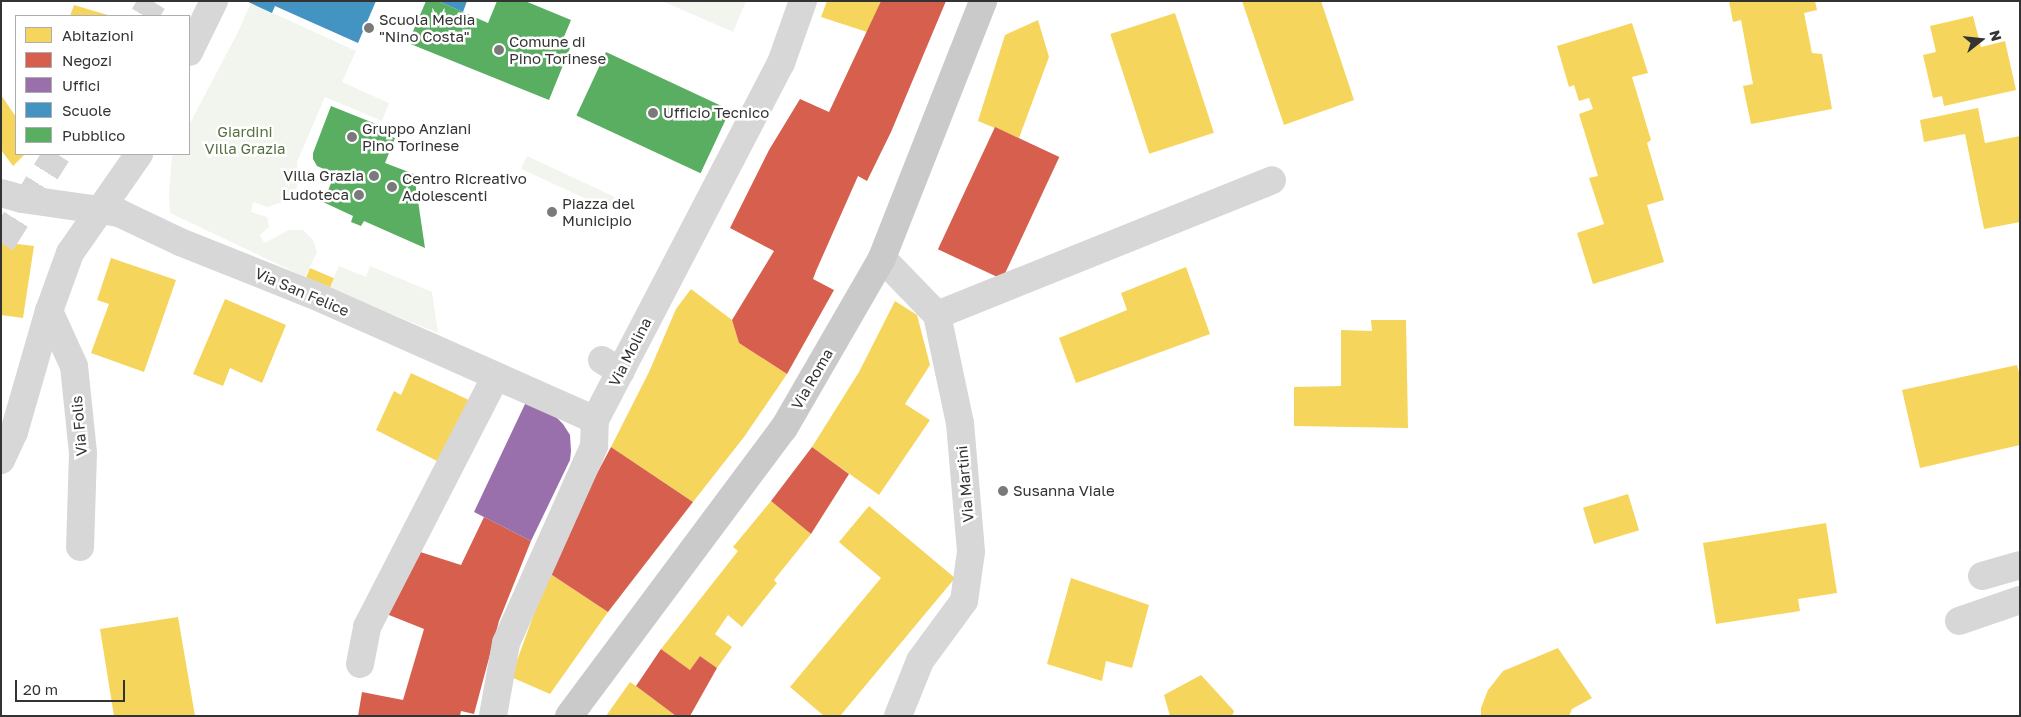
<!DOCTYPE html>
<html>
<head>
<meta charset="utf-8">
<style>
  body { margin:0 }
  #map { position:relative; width:2021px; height:717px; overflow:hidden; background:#fff; font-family:"Golos Text",sans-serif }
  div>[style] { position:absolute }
  .green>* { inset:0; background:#f1f5ed; transform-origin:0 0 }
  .homes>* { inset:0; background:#f6d55c; transform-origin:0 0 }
  .shops>* { inset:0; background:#d6604d; transform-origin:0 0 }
  .offices>* { inset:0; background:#9970ab }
  .schools>* { inset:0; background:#4393c3 }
  .public>* { inset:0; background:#5aae61; transform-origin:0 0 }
  .major-tunnel>* { height:28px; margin-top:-14px; transform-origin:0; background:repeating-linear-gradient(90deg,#d6d6d6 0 28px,transparent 0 42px) }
  .minor>* { height:28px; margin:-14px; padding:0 14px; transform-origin:14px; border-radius:14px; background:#d7d7d7 }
  .major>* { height:28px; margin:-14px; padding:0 14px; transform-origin:14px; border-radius:14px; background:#cacaca }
  .dots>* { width:14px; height:14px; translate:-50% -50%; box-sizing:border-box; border:2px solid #fff; border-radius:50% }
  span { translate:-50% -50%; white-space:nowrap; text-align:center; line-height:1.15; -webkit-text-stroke:5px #fff; paint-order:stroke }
  .poi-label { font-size:15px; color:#333 }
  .left { translate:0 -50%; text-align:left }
  .right { translate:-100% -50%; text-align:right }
  .park-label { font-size:15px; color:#56703f }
  .street-label { font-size:15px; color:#333 }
  .frame { position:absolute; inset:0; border:2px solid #333; pointer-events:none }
  .legend { position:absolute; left:15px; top:15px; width:175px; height:140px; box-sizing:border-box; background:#fff; border:1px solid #adadad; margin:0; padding:6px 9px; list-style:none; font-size:15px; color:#333 }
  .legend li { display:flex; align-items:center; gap:10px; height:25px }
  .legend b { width:25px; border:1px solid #adadad }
  .north { position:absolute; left:1956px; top:15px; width:50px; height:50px; -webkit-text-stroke:4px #fff; paint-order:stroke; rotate:74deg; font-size:14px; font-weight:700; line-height:20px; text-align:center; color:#333 }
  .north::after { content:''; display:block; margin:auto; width:18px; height:22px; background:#333; clip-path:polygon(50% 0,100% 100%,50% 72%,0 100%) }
  .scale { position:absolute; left:15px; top:680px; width:110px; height:22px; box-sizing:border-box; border:2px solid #333; border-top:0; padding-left:6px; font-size:15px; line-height:18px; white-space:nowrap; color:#333; -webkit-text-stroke:4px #fff; paint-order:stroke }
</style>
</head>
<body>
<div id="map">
  <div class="green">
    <i style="clip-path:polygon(662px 1px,746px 1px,733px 32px)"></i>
    <i style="clip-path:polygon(251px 3px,356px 51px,342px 82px,389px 103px,382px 121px,325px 97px,297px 162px,297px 187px,286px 201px,267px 207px,253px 202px,251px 212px,267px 217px,269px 227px,260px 235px,264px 243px,289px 230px,303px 230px,313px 240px,317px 252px,305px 277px,170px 213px,169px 193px,172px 156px,174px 154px,189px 154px,189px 125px,237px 34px)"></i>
    <i style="left:527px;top:156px;width:97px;height:14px;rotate:25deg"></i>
    <i style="clip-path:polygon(339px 266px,366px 277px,370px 266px,432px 292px,438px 333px,329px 288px)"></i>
  </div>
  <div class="homes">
    <i style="clip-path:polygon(827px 1px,881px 1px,867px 32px,821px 17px)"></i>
    <i style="clip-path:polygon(1242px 1px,1321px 1px,1354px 100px,1284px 125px)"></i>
    <i style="clip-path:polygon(1729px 1px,1815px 1px,1817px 10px,1804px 13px,1812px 53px,1822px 54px,1832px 109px,1751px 124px,1743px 86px,1753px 84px,1741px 20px,1733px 22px)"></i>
    <i style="clip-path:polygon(74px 5px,111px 16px,70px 16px)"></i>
    <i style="left:1175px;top:13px;width:126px;height:68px;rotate:72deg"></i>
    <i style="clip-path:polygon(1973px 16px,1981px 47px,2005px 41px,2016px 90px,1944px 106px,1942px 96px,1933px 98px,1923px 55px,1936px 52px,1930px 26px)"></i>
    <i style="clip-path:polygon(1038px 20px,1049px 57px,1019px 138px,978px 121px,1005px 35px)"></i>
    <i style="clip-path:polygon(1632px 23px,1648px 73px,1632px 77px,1651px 140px,1647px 143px,1664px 200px,1647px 205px,1664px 262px,1593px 284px,1577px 233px,1604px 224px,1589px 178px,1598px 176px,1579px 114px,1593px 109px,1589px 98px,1579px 101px,1574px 85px,1569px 87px,1557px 46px)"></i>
    <i style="clip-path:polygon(1px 95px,16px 117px,16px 154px,25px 154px,13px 166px,1px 150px)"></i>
    <i style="clip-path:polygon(1978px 108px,1985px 143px,2020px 136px,2020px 222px,1984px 229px,1965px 134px,1924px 142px,1920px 120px)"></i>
    <i style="clip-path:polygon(1px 242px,34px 246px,23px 318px,1px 315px)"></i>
    <i style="clip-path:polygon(111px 258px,176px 280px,144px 372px,91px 353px,109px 304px,97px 300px)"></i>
    <i style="clip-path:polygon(1186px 267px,1210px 334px,1076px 383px,1059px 338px,1127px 310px,1121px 293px)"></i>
    <i style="left:310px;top:268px;width:26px;height:10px;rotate:23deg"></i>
    <i style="clip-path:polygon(691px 289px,732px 320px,739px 343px,787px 374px,744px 437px,693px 502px,611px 447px,649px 372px,676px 309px)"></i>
    <i style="clip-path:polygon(225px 299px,286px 325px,262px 383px,230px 368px,223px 386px,193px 374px)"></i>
    <i style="clip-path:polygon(895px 301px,917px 315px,930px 365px,905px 404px,930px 420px,879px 495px,812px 447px,859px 372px)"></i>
    <i style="clip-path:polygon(1371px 320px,1406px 320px,1408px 428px,1294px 426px,1294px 387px,1341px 386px,1341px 330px,1372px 331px)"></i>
    <i style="clip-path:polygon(2017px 365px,2020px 376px,2020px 445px,1920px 468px,1902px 390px)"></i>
    <i style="clip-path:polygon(411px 373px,469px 400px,439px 462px,376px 430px,394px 391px,401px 395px)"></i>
    <i style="left:1628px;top:494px;width:38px;height:47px;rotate:73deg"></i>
    <i style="clip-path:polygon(771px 501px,811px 534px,774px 580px,777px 583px,742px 627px,728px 615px,715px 634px,732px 647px,717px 668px,700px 656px,690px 670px,661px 649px,738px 551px,733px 547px)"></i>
    <i style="clip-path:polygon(869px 506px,955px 578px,840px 716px,824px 716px,790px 687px,881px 578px,839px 542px)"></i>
    <i style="clip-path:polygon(1826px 523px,1837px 593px,1798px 599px,1800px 611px,1716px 624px,1703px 543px)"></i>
    <i style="clip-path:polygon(549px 573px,608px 612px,550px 694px,511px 677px)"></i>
    <i style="clip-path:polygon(1071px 578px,1149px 605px,1132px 668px,1106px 661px,1102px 681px,1047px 664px)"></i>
    <i style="clip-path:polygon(178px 617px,195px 716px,114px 716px,100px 629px)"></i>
    <i style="clip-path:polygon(1558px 648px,1592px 698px,1572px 709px,1569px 716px,1481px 716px,1481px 708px,1488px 690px,1503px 671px)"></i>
    <i style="clip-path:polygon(1201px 675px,1234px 711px,1232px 716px,1170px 716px,1164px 695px)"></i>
    <i style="clip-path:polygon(630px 682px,636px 686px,676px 716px,606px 716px)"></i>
  </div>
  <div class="shops">
    <i style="clip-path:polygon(881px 1px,946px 1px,891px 132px,867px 181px,858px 176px,816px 271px,813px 279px,834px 290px,787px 374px,739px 343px,732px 320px,774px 251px,730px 228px,769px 150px,800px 99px,829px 112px)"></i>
    <i style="left:995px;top:127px;width:71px;height:135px;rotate:25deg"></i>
    <i style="clip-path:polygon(611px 447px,693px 502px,608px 612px,549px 573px,577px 511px)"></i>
    <i style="clip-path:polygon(812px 447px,849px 474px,811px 534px,771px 501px)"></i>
    <i style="clip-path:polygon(484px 517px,531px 541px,499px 621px,474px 714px,461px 711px,460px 716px,358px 716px,362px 692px,403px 700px,424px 629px,384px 613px,414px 550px,461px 565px)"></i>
    <i style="clip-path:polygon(661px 649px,690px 670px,700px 656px,717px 668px,690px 716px,676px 716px,636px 686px)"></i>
  </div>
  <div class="offices">
    <i style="clip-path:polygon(526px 402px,554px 415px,563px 424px,570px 435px,571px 451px,570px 460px,531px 541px,474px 512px)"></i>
  </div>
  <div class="schools">
    <i style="clip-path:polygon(246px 1px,376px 1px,358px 43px,275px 6px,272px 13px)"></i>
    <i style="clip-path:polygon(438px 1px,467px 1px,463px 12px)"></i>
  </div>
  <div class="public">
    <i style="clip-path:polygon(426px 1px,438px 1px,488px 23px,497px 1px,525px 1px,571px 20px,561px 44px,570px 48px,549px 100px,408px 43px)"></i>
    <i style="left:606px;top:52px;width:137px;height:70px;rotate:25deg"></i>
    <i style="clip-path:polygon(331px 106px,386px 128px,384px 134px,395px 138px,385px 163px,414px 174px,425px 248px,364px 221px,361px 226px,351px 222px,353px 216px,323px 202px,335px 174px,317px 166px,313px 159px,313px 153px)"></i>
  </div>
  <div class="major-tunnel">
    <i style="left:144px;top:16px;width:17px;rotate:-59deg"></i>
    <i style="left:1px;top:243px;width:105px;rotate:-57.8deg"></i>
  </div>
  <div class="minor">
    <i style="left:189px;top:52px;width:57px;rotate:-63.9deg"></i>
    <i style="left:1px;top:193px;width:22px;rotate:16deg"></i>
    <i style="left:22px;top:199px;width:98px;rotate:8.2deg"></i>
    <i style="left:119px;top:213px;width:68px;rotate:25.4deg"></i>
    <i style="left:180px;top:242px;width:141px;rotate:21.7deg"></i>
    <i style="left:311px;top:294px;width:311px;rotate:23.9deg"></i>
    <i style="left:882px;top:258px;width:79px;rotate:46deg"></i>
    <i style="left:937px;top:315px;width:110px;rotate:78deg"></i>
    <i style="left:960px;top:423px;width:129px;rotate:85.1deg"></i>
    <i style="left:971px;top:552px;width:49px;rotate:98.1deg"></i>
    <i style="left:964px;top:601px;width:74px;rotate:126.3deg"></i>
    <i style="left:920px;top:661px;width:59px;rotate:111.8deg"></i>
    <i style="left:49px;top:311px;width:60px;rotate:65.6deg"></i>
    <i style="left:74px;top:366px;width:87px;rotate:84.1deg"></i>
    <i style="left:83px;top:453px;width:94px;rotate:91.8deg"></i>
    <i style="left:937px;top:315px;width:361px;rotate:-21.9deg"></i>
    <i style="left:602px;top:360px;width:22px;rotate:32deg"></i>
    <i style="left:1px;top:460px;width:31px;rotate:-65deg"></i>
    <i style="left:14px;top:432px;width:126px;rotate:-73.9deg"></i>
    <i style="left:49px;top:311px;width:62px;rotate:-70.1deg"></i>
    <i style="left:70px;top:253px;width:121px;rotate:-55.1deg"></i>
    <i style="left:1982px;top:576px;width:40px;rotate:-16deg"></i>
    <i style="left:1959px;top:621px;width:65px;rotate:-19deg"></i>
    <i style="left:360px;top:664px;width:38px;rotate:-79deg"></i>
    <i style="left:367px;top:627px;width:282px;rotate:-62.8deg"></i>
    <i style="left:493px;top:716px;width:74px;rotate:-79.9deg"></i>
    <i style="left:506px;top:643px;width:216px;rotate:-65.9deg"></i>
    <i style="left:594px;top:446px;width:26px;rotate:-88deg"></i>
    <i style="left:595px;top:420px;width:403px;rotate:-62.5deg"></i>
    <i style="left:781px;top:63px;width:66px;rotate:-70.5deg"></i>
  </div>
  <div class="major">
    <i style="left:569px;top:716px;width:359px;rotate:-53.3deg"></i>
    <i style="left:784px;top:428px;width:196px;rotate:-60deg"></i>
    <i style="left:882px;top:258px;width:276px;rotate:-68.5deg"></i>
  </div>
  <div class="dots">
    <i style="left:369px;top:28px;background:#7a7a7a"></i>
    <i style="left:499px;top:50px;background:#7a7a7a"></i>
    <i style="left:653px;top:113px;background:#7a7a7a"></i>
    <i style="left:352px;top:137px;background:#7a7a7a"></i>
    <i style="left:374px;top:176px;background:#7a7a7a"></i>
    <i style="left:392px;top:187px;background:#7a7a7a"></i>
    <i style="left:359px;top:195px;background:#7a7a7a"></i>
    <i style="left:552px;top:212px;background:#7a7a7a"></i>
    <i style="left:1003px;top:491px;background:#7a7a7a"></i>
  </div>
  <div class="poi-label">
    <span class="left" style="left:379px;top:28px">Scuola Media<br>"Nino Costa"</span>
    <span class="left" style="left:509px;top:50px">Comune di<br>Pino Torinese</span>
    <span class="left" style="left:663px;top:113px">Ufficio Tecnico</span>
    <span class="left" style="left:362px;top:137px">Gruppo Anziani<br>Pino Torinese</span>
    <span class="right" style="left:364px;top:176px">Villa Grazia</span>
    <span class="left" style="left:402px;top:187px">Centro Ricreativo<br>Adolescenti</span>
    <span class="right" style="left:349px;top:195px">Ludoteca</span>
    <span class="left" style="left:562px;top:212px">Piazza del<br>Municipio</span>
    <span class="left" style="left:1013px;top:491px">Susanna Viale</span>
  </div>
  <div class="park-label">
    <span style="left:245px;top:140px">Giardini<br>Villa Grazia</span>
  </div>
  <div class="street-label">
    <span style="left:302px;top:292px;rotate:23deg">Via San Felice</span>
    <span style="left:630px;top:352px;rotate:-63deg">Via Molina</span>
    <span style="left:812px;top:379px;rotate:-60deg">Via Roma</span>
    <span style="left:79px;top:426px;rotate:-95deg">Via Folis</span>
    <span style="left:965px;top:484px;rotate:-95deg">Via Martini</span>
  </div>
  <div class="frame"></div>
  <ul class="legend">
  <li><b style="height:14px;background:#f6d55c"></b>Abitazioni</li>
  <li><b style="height:14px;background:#d6604d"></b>Negozi</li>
  <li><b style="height:14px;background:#9970ab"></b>Uffici</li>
  <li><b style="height:14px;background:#4393c3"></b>Scuole</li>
  <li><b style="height:14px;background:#5aae61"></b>Pubblico</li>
  </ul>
  <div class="north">N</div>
  <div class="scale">20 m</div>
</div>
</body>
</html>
